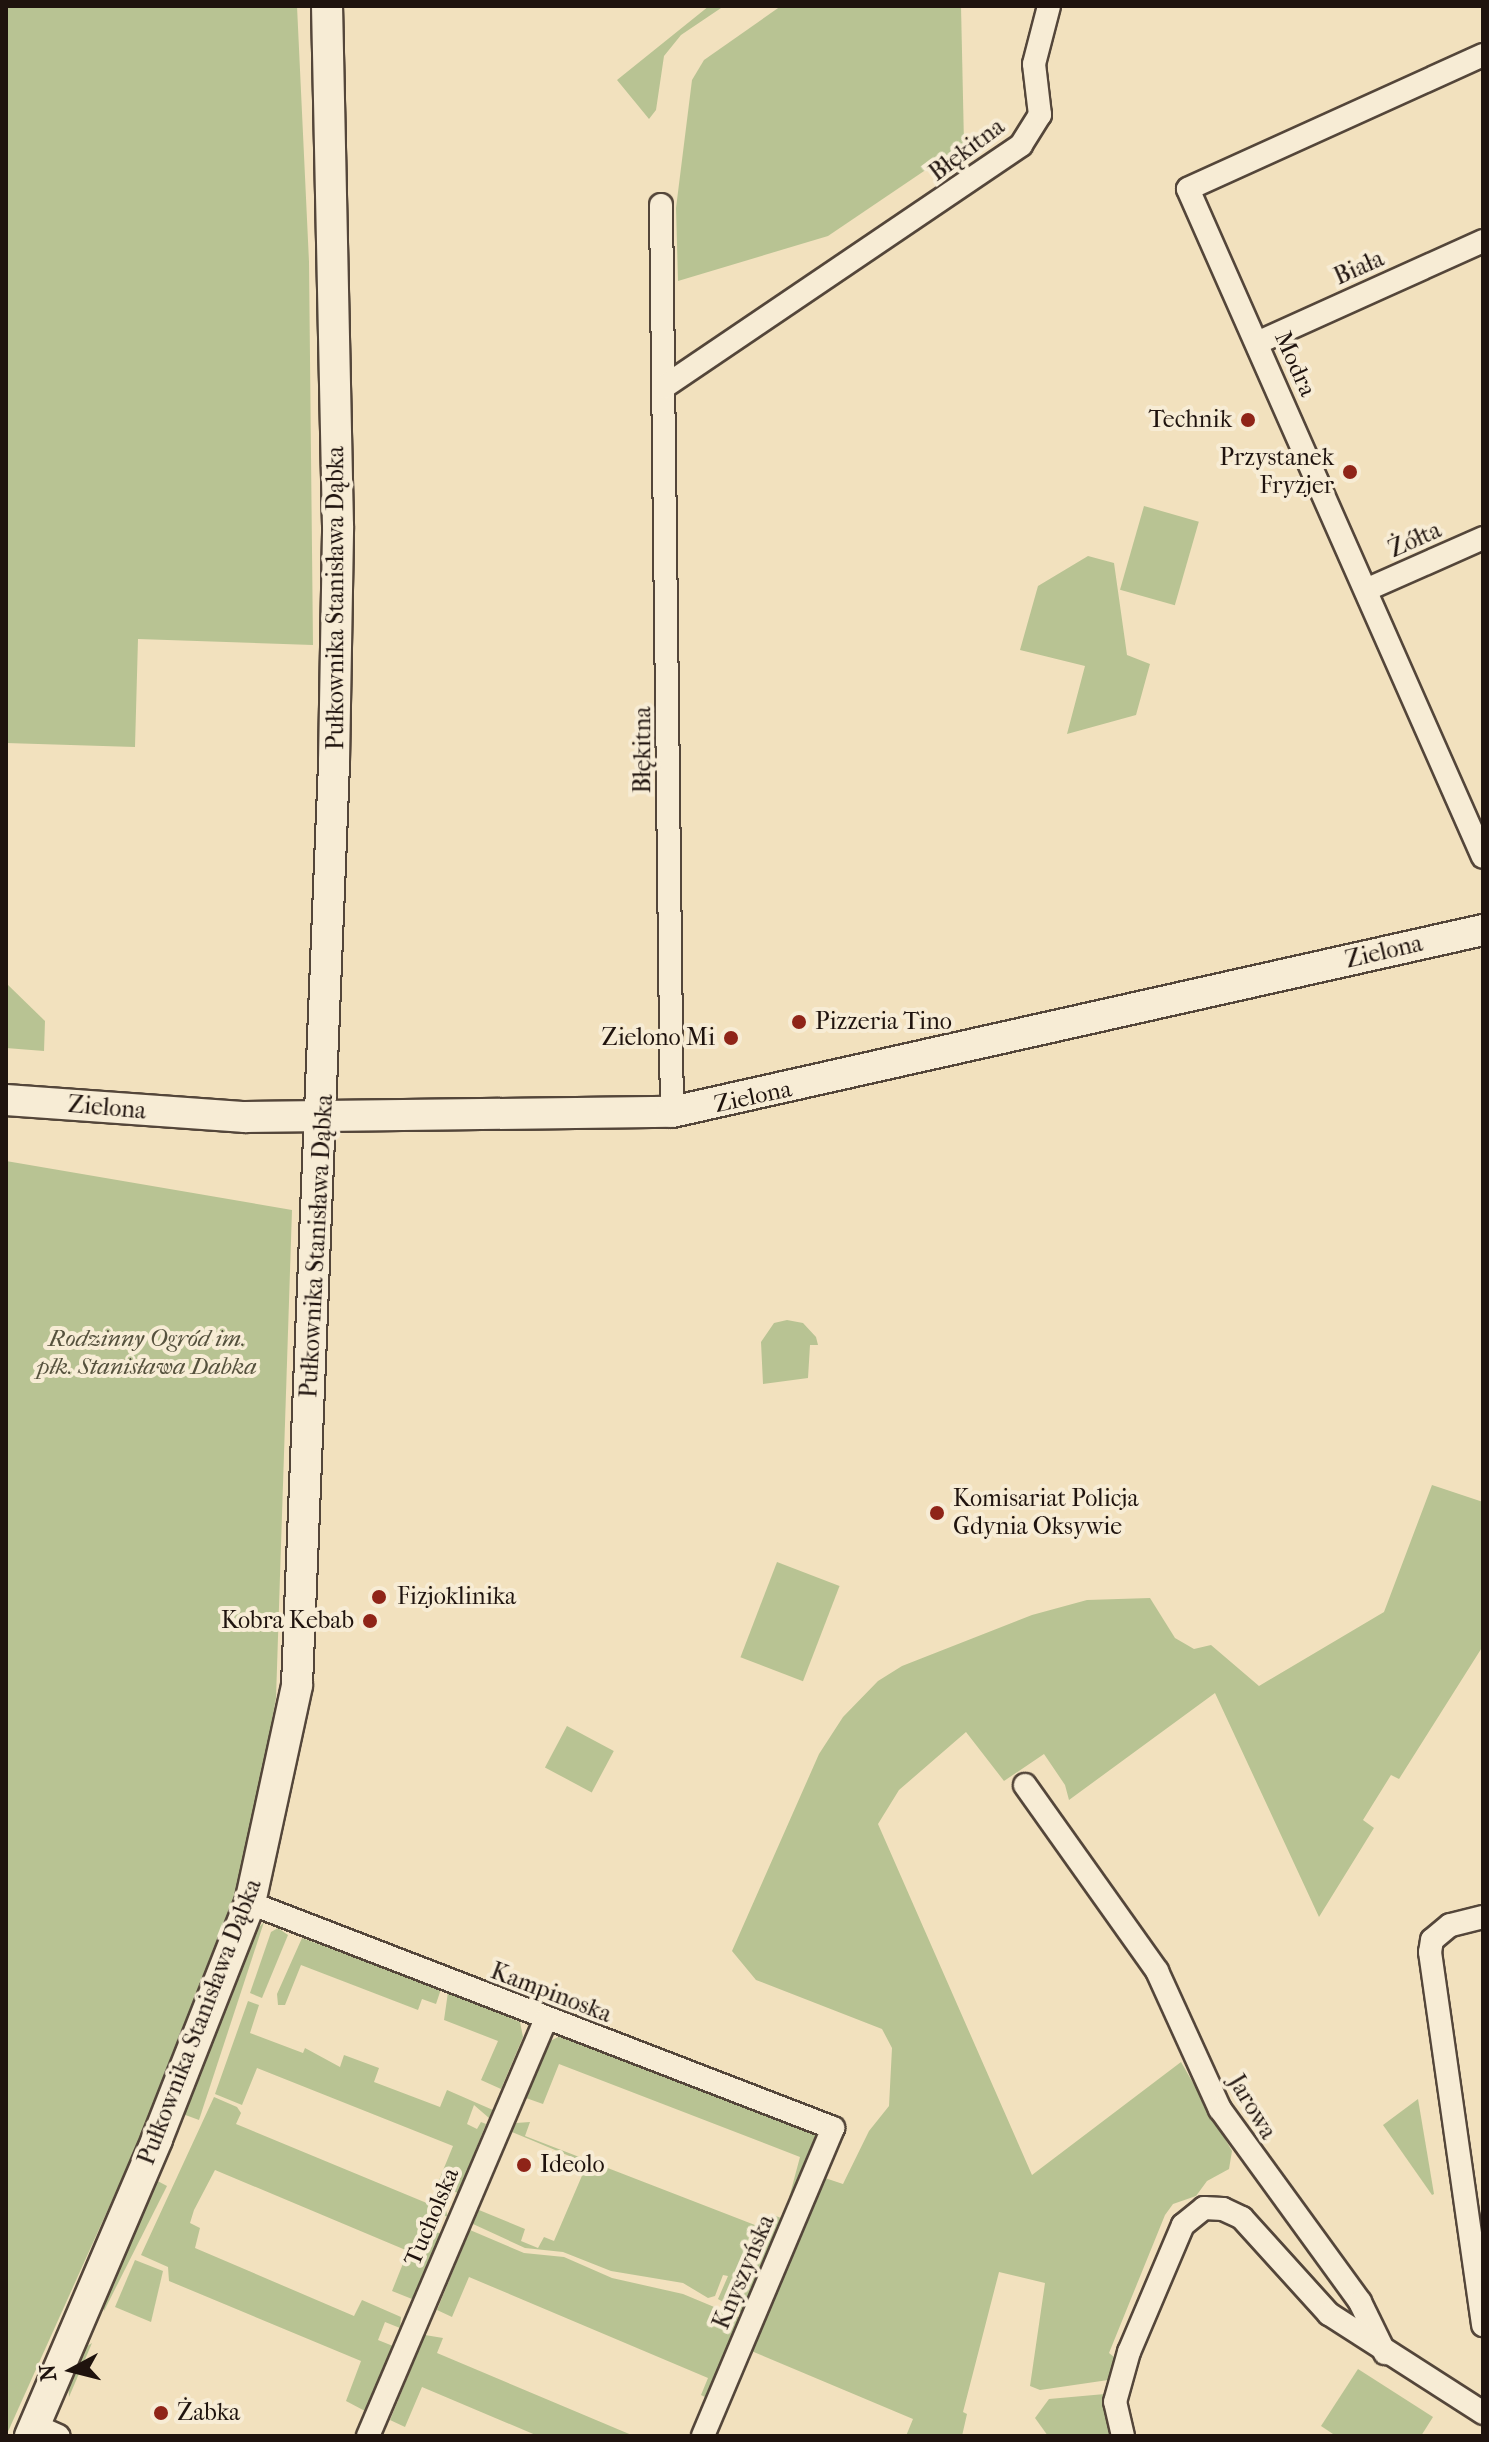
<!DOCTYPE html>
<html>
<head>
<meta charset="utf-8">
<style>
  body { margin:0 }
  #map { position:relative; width:1489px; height:2442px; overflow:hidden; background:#f2e1be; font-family:"IM FELL French Canon",serif }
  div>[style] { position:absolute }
  .green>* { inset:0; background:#b8c393; transform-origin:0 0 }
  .roads { filter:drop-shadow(2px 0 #54463a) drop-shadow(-2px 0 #54463a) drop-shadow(0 2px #54463a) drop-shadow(0 -2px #54463a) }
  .street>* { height:22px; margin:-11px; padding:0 11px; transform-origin:11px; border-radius:11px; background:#f7ecd5 }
  .secondary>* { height:30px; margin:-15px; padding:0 15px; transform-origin:15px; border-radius:15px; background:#f7ecd5 }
  .dots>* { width:22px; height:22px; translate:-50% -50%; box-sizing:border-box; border:4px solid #f7ecd5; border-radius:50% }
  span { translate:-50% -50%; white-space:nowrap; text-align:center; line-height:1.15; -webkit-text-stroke:8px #f7ecd5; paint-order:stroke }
  .street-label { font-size:24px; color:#1f130e }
  .poi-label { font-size:24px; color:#1f130e }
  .right { translate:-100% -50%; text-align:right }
  .left { translate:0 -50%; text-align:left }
  .park-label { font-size:24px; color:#55513d; font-style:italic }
  .frame { position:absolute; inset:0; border:8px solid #1f130e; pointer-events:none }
  .north { position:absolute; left:32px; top:2330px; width:80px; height:80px; -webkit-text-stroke:6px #f7ecd5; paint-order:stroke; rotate:263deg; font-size:22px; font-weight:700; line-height:32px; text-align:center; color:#1f130e }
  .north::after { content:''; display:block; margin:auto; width:28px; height:36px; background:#1f130e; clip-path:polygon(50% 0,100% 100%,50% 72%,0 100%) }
</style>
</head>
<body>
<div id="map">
  <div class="green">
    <i style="clip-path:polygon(6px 6px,297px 6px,309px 262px,313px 645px,138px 639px,135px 747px,6px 743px)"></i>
    <i style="clip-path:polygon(709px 6px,724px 6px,681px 35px,664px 56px,656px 110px,649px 119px,617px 80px)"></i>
    <i style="clip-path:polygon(781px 6px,961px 6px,964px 144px,828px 236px,678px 281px,676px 208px,692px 80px,704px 60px)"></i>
    <i style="left:1144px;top:506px;width:57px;height:87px;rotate:16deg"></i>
    <i style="clip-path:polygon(1088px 556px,1114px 563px,1127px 655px,1150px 664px,1136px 715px,1067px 734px,1085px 666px,1020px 650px,1038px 586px)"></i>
    <i style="clip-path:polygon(6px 983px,45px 1021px,44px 1051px,6px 1048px)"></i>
    <i style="clip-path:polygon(6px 1161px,292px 1210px,276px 1698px,239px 1899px,212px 1978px,6px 2436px)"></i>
    <i style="clip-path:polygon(787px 1320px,803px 1323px,816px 1337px,818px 1345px,810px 1345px,808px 1378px,763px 1384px,761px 1342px,774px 1323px)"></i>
    <i style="clip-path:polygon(1432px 1485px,1483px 1502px,1483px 1646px,1399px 1779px,1391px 1775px,1363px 1820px,1374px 1828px,1319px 1917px,1215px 1693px,1069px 1800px,1065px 1785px,1044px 1754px,1004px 1781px,966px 1732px,899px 1790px,878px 1824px,1032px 2175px,1181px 2062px,1232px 2151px,1229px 2169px,1207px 2181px,1196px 2196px,1173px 2204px,1165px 2215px,1109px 2353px,1119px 2361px,1115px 2379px,1040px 2390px,1030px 2386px,1045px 2283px,999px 2272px,963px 2412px,967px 2414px,962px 2436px,906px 2436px,913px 2419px,749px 2350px,822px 2177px,843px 2184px,869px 2131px,889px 2106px,892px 2048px,882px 2029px,756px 1980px,732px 1951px,819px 1754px,843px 1717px,878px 1681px,902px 1666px,1032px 1615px,1087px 1600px,1150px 1598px,1175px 1638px,1194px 1649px,1211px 1645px,1259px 1686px,1384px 1612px)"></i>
    <i style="left:777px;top:1562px;width:67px;height:102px;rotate:21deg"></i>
    <i style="left:567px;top:1726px;width:53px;height:47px;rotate:28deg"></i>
    <i style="clip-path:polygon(264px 1922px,199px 2120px,180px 2113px,252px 1935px)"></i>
    <i style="clip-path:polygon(278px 1928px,288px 1935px,262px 1998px,250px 1993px,271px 1932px)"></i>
    <i style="clip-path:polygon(302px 1938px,441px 1989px,436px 2004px,422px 1999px,418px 2010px,301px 1965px,285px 2005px,278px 2005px,277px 1994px)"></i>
    <i style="clip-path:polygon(448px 1992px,520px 2022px,523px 2037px,501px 2089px,481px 2080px,498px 2041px,444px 2020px)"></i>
    <i style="clip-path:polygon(248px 2001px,259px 2005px,250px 2033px,303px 2053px,305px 2048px,340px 2067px,344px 2055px,379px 2068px,374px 2082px,440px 2107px,447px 2090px,493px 2110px,489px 2118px,474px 2105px,467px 2124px,477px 2129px,481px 2122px,486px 2124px,458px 2193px,437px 2185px,453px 2146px,257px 2068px,242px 2105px,215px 2094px)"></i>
    <i style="clip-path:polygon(562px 2035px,817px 2133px,820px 2137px,793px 2200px,789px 2198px,800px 2157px,559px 2064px,543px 2104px,526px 2098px,550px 2041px)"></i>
    <i style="clip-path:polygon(214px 2097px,237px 2107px,241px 2113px,236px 2124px,446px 2211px,448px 2217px,435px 2212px,428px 2228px,441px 2234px,412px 2299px,392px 2291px,408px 2251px,215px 2170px,194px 2210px,190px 2223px,200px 2228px,195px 2248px,354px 2316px,362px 2300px,401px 2317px,400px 2328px,385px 2322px,378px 2340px,393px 2346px,365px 2411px,346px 2401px,361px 2361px,169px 2281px,168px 2267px,141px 2255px)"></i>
    <i style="clip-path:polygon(1418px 2099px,1434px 2194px,1432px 2195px,1383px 2125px)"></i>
    <i style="clip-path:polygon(530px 2122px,525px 2136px,765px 2229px,771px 2214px,786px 2220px,744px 2314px,718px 2299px,728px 2276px,723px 2275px,715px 2296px,708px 2298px,683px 2283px,611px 2271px,563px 2252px,525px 2248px,473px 2224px,479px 2210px,525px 2229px,521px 2241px,538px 2248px,544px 2237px,554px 2241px,584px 2171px,579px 2160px,512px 2132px,516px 2123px)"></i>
    <i style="clip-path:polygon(152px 2178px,167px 2186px,104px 2311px,102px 2301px)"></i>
    <i style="clip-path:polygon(470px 2230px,524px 2253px,564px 2257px,612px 2278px,683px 2294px,743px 2319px,709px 2399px,701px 2395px,708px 2378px,469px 2277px,452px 2317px,437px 2310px)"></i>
    <i style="clip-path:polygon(135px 2260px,163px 2271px,151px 2322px,115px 2307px)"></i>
    <i style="clip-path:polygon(425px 2335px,443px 2338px,437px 2353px,634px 2436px,538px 2436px,422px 2387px,405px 2427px,390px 2420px)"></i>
    <i style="clip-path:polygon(92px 2343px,69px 2397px,68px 2382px,81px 2350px)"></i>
    <i style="clip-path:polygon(1358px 2369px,1433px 2417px,1421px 2436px,1336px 2436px,1321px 2426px)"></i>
    <i style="clip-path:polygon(1105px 2394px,1119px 2436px,1048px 2436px,1035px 2418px,1049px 2399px)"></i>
  </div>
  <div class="roads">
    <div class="street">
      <i style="left:1483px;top:55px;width:324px;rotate:155.6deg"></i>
      <i style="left:1188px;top:189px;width:730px;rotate:66.17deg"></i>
      <i style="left:661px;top:205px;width:907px;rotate:89.31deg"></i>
      <i style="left:1257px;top:343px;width:248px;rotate:-24.3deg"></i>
      <i style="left:664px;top:387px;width:431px;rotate:-34.1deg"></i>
      <i style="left:1021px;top:145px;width:36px;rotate:-58deg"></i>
      <i style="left:1040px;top:115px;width:51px;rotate:-96.7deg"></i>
      <i style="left:1034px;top:64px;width:60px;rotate:-75.5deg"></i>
      <i style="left:1368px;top:589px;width:126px;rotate:-23.9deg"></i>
      <i style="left:1025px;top:1785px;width:228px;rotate:54.6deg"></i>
      <i style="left:1157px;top:1971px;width:152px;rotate:65.5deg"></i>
      <i style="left:1220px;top:2109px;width:238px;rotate:54deg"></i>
      <i style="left:1360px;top:2302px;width:57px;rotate:63.9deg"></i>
      <i style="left:250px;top:1903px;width:625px;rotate:21.1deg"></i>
      <i style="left:833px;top:2128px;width:334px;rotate:112.9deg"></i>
      <i style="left:1483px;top:1917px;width:34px;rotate:166deg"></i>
      <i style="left:1450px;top:1925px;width:23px;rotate:140deg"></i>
      <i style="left:1432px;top:1940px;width:12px;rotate:99deg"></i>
      <i style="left:1430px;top:1952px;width:377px;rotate:81.9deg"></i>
      <i style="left:34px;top:2425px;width:27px;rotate:24deg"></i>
      <i style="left:368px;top:2436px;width:453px;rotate:-66.9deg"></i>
      <i style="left:1123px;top:2436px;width:35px;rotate:-103deg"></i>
      <i style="left:1115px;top:2402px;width:52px;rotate:-74.4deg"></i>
      <i style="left:1129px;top:2352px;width:138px;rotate:-67deg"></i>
      <i style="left:1183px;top:2225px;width:27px;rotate:-39deg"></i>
      <i style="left:1204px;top:2208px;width:19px;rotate:3deg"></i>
      <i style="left:1223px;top:2209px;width:21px;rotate:25deg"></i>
      <i style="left:1242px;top:2218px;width:130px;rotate:47.8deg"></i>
      <i style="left:1329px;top:2314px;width:183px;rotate:32.7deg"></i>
    </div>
    <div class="secondary">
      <i style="left:6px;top:1100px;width:240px;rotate:4.1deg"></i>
      <i style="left:245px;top:1117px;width:427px;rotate:-0.7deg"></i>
      <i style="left:672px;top:1112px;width:831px;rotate:-12.65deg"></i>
      <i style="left:30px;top:2436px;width:323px;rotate:-66.8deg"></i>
      <i style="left:157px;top:2139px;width:254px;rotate:-68.5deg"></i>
      <i style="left:250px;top:1903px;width:223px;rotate:-77.8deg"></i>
      <i style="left:297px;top:1685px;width:924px;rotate:-87.7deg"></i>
      <i style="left:334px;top:762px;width:236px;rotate:-89deg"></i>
      <i style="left:338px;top:526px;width:520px;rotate:-91.21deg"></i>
    </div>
  </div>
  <div class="dots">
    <i style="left:1248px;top:420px;background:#8f2418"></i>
    <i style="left:1350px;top:472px;background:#8f2418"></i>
    <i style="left:799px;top:1022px;background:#8f2418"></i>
    <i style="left:731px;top:1038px;background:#8f2418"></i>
    <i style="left:937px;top:1513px;background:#8f2418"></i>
    <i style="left:379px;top:1597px;background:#8f2418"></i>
    <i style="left:370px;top:1621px;background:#8f2418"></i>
    <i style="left:524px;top:2165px;background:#8f2418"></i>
    <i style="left:161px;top:2413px;background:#8f2418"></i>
  </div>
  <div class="street-label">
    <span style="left:967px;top:150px;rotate:-37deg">Błękitna</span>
    <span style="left:1359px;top:268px;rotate:-24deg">Biała</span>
    <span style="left:1295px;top:364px;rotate:66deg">Modra</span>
    <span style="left:1415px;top:540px;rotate:-24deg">Żółta</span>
    <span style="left:336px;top:598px;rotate:-90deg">Pułkownika Stanisława Dąbka</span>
    <span style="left:643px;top:750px;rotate:-90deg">Błękitna</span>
    <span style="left:1384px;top:952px;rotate:-13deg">Zielona</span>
    <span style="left:753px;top:1097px;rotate:-12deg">Zielona</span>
    <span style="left:107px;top:1108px;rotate:5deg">Zielona</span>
    <span style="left:317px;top:1246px;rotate:-87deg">Pułkownika Stanisława Dąbka</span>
    <span style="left:551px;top:1993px;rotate:21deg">Kampinoska</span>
    <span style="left:200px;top:2022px;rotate:-69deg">Pułkownika Stanisława Dąbka</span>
    <span style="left:1252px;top:2107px;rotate:59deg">Jarowa</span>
    <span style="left:432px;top:2217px;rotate:-67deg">Tucholska</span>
    <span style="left:744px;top:2272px;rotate:-67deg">Knyszyńska</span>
  </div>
  <div class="poi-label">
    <span class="right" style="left:1232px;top:420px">Technik</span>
    <span class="right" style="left:1334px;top:472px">Przystanek<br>Fryzjer</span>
    <span class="left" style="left:815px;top:1022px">Pizzeria Tino</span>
    <span class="right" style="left:715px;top:1038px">Zielono Mi</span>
    <span class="left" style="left:953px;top:1513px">Komisariat Policja<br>Gdynia Oksywie</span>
    <span class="left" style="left:397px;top:1597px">Fizjoklinika</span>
    <span class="right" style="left:354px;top:1621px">Kobra Kebab</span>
    <span class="left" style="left:540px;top:2165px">Ideolo</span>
    <span class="left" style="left:177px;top:2413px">Żabka</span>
  </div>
  <div class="park-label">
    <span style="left:147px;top:1353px">Rodzinny Ogród im.<br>płk. Stanisława Dabka</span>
  </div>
  <div class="frame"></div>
  <div class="north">N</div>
</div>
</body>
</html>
